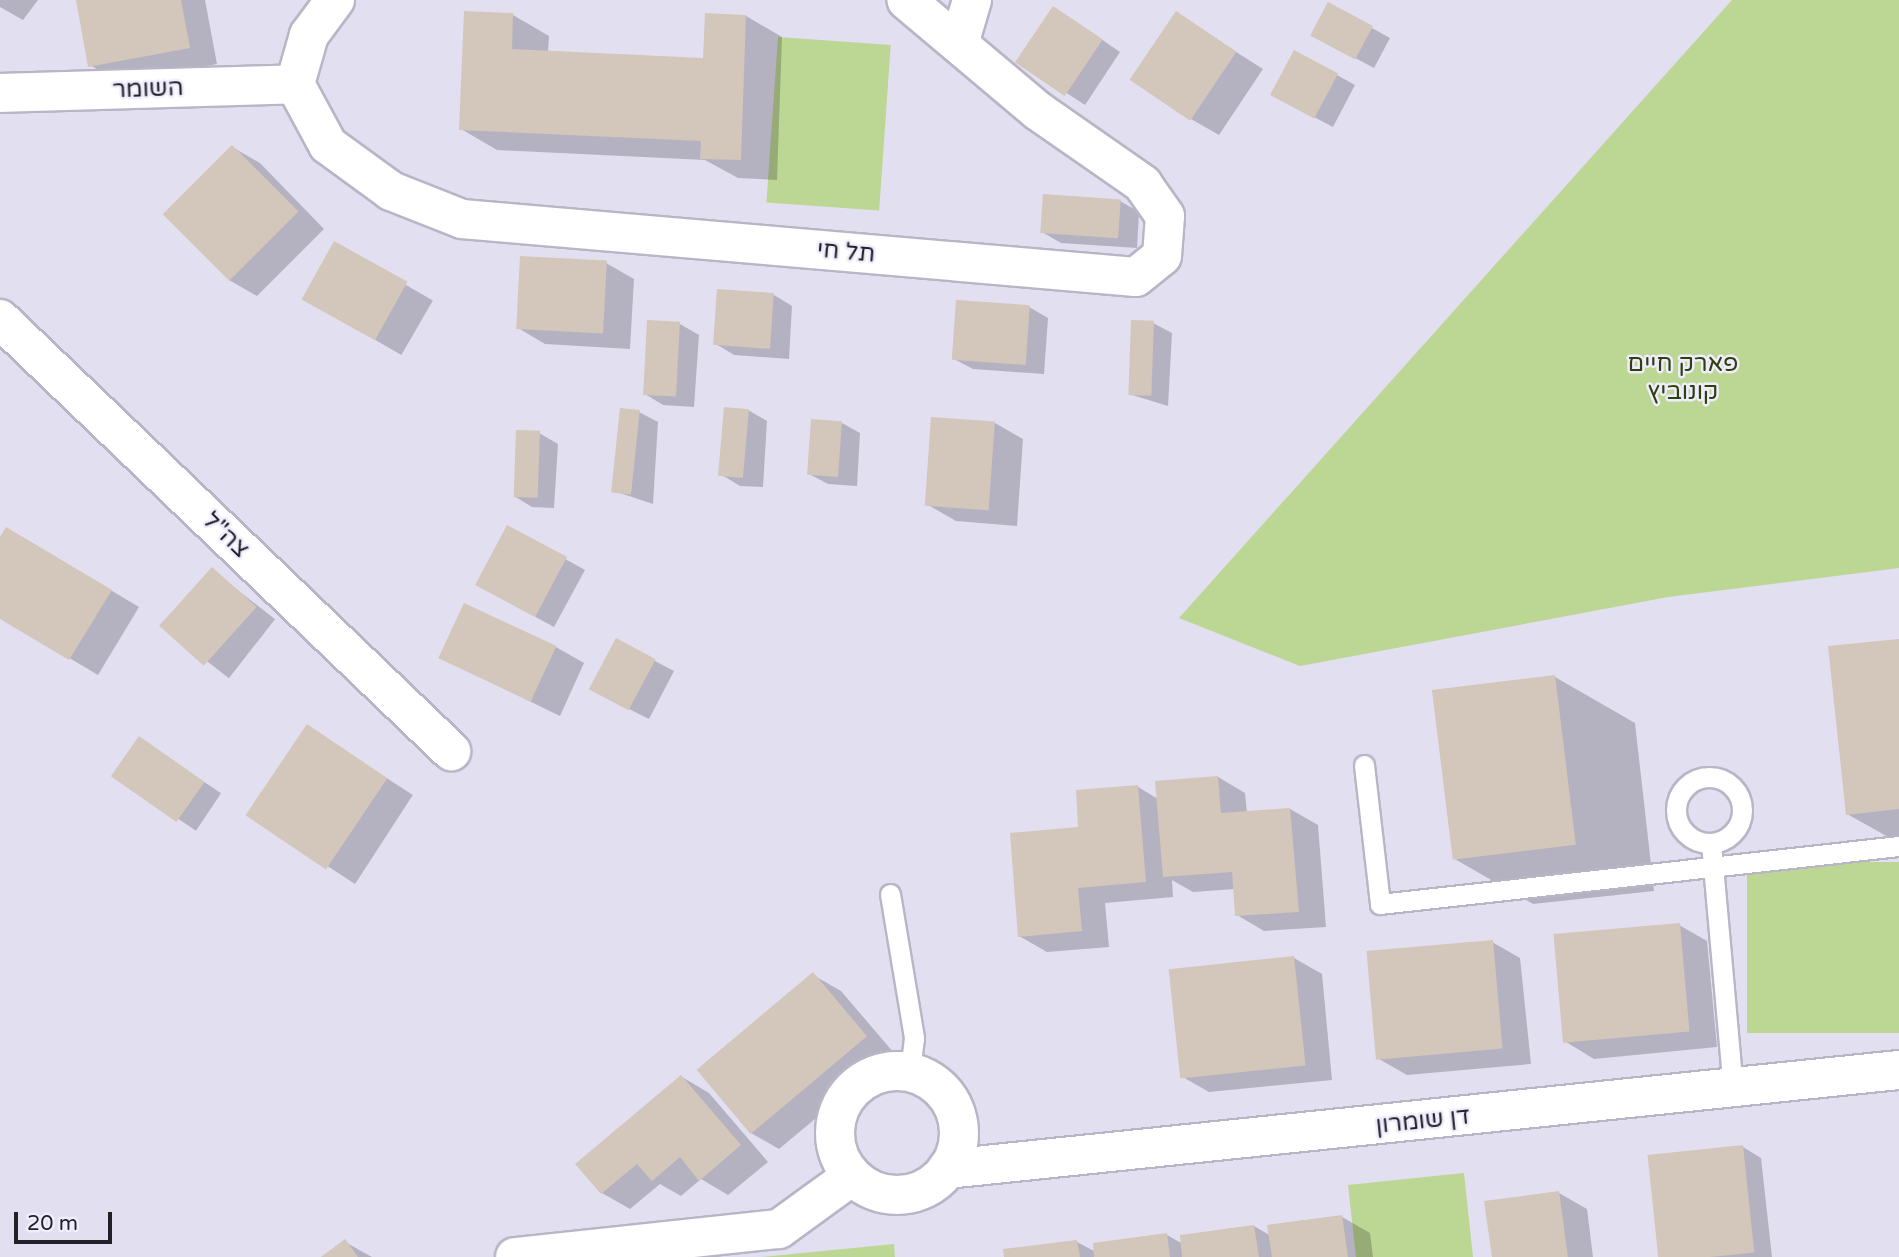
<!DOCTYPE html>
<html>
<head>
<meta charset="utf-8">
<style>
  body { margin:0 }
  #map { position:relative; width:1899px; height:1257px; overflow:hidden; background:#e2dff0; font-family:"Varela Round",Heebo,sans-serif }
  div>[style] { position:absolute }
  .green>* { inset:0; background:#bcd693; transform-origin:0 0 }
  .shadow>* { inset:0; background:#0003; transform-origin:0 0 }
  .building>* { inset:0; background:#d3c6ba; transform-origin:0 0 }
  .roads { filter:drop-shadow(2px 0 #b8b6c6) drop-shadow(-2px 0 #b8b6c6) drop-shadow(0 2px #b8b6c6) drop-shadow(0 -2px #b8b6c6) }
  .service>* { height:19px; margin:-9.5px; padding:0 9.5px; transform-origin:9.5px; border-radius:9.5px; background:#fff }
  .service>.ring { margin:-9.5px; padding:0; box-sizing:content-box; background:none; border:19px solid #fff; border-radius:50% }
  .minor>* { height:38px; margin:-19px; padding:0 19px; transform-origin:19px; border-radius:19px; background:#fff }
  .minor>.ring { margin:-19px; padding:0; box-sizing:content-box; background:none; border:38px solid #fff; border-radius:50% }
  span { translate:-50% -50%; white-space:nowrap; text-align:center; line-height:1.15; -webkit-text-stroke:5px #efecfd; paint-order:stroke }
  .street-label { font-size:24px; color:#222127 }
  .park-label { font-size:24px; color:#2f3f0e }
  .scale { position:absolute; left:14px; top:1212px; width:98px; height:32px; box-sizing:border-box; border:4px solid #222127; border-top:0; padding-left:9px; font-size:21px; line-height:24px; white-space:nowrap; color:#222127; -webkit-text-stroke:5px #efecfd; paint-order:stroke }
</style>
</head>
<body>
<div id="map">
  <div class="green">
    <i style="clip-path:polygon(1732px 0,1899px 0,1899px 568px,1668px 597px,1300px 666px,1179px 618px)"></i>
    <i style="left:778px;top:37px;width:113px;height:166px;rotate:4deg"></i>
    <i style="left:1899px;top:862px;width:171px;height:152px;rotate:90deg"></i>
    <i style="clip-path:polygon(1464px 1173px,1473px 1257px,1356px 1257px,1348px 1185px)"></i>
    <i style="clip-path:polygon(894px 1244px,895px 1257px,761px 1257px)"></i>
  </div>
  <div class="shadow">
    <i style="clip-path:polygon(0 0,38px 0,23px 20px,0 7px)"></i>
    <i style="clip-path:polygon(78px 0,205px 0,217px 64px,118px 82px,90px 65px)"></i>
    <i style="clip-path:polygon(1176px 14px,1263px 69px,1219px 135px,1191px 119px)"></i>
    <i style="clip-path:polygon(513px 15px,549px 36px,548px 52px,705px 60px,746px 16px,782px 37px,777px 180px,738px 178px,705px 160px,497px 150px,461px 129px)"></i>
    <i style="clip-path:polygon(1072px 19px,1120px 52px,1085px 105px,1018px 61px)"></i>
    <i style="clip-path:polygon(1372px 28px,1390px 38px,1374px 68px,1331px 45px)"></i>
    <i style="clip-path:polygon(1337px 75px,1355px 85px,1333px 127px,1291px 105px)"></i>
    <i style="clip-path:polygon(232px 147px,260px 163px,324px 229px,257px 296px,229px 280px)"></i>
    <i style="clip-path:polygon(1120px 201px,1139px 212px,1137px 248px,1061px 243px,1042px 232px)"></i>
    <i style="left:335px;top:244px;width:113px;height:63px;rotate:30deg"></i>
    <i style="clip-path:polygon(606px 263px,634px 279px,630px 349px,545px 344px,518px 328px)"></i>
    <i style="clip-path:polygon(774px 295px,792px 306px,789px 359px,734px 355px,716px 344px)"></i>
    <i style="clip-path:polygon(1029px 307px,1048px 318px,1044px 374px,973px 369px,954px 359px)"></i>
    <i style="clip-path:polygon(649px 322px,680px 324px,699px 335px,694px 407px,663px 405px,645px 394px)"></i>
    <i style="clip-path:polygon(1153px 323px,1172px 333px,1168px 406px,1129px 394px)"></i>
    <i style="clip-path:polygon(748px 410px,767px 421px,763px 487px,740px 486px,722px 475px)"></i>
    <i style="clip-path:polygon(639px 412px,658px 422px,653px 504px,617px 492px)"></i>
    <i style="clip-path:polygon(842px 423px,860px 433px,857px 486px,828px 484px,809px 474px)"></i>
    <i style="clip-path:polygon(995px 423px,1023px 439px,1017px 526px,956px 521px,928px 505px)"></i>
    <i style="clip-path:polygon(539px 433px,558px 444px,554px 508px,532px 507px,514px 496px)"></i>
    <i style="clip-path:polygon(508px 527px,585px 570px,554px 627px,495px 595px)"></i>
    <i style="clip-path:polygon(0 541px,35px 545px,139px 607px,98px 675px,0 617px)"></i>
    <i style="left:212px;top:570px;width:80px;height:75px;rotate:38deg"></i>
    <i style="clip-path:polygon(617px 641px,674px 671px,649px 719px,611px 700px)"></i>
    <i style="clip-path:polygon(1899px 641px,1899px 843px,1847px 814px)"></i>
    <i style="clip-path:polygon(556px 647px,584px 663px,560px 716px,441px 658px)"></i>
    <i style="clip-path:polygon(1555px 677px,1635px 723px,1654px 891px,1533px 904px,1453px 858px)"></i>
    <i style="left:308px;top:727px;width:125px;height:106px;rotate:33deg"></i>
    <i style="left:139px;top:738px;width:99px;height:45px;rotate:34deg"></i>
    <i style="clip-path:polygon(1218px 777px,1245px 793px,1247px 813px,1290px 809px,1318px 825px,1326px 927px,1264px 931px,1237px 915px,1235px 889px,1193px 892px,1172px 880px,1173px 897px,1105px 903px,1109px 947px,1047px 952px,1019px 936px,1080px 829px,1138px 787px,1158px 799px)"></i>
    <i style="clip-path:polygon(1679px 925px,1707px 941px,1717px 1047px,1594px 1059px,1566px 1042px)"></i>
    <i style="clip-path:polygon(1492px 942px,1520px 958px,1531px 1064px,1407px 1075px,1379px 1059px)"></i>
    <i style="clip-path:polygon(1294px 958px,1322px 974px,1332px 1080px,1209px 1092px,1181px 1076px)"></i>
    <i style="clip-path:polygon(813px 975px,841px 991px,894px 1053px,779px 1149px,751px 1133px)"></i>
    <i style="clip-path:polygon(682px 1077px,709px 1093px,768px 1162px,728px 1195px,701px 1179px,681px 1196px,660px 1184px,630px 1209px,602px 1193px)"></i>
    <i style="clip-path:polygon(1743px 1147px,1761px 1158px,1772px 1257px,1661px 1257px,1650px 1157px)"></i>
    <i style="clip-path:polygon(1559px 1193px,1587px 1209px,1593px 1257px,1493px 1257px)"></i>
    <i style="clip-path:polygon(1342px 1217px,1370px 1233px,1373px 1257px,1005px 1257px,1077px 1242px,1096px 1252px,1167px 1235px,1183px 1244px,1254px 1226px,1271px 1236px)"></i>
    <i style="clip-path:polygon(345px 1242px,372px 1257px,324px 1257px)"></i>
  </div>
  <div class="building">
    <i style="clip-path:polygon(76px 0,181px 0,190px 48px,88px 67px)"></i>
    <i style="left:1328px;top:2px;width:51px;height:38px;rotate:28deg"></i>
    <i style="left:1053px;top:6px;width:60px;height:68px;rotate:34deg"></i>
    <i style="clip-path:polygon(464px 11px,513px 13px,512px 49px,703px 58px,705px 13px,746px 15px,741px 160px,700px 159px,701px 141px,459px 130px)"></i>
    <i style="left:1176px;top:11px;width:73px;height:83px;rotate:34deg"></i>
    <i style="left:1294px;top:50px;width:50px;height:51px;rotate:28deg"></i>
    <i style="left:232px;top:145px;width:94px;height:98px;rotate:45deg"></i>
    <i style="left:1043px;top:194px;width:78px;height:39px;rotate:4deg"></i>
    <i style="left:334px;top:241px;width:84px;height:67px;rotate:29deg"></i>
    <i style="left:520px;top:256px;width:87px;height:73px;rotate:3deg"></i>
    <i style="left:717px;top:289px;width:57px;height:56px;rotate:4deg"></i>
    <i style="left:956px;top:300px;width:74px;height:60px;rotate:4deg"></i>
    <i style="left:647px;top:320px;width:33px;height:75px;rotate:3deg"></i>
    <i style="left:1131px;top:320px;width:23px;height:75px;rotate:2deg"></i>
    <i style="left:724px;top:407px;width:25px;height:69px;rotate:5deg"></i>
    <i style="left:620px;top:408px;width:20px;height:85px;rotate:6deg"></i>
    <i style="left:931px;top:417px;width:64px;height:89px;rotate:4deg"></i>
    <i style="left:811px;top:419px;width:31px;height:56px;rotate:4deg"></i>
    <i style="left:516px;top:430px;width:24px;height:67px;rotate:2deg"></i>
    <i style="left:507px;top:525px;width:68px;height:68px;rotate:28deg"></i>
    <i style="clip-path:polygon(6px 527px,112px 590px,69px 660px,0 619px,0 537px)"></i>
    <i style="left:212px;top:567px;width:60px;height:79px;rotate:42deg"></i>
    <i style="left:464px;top:603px;width:102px;height:61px;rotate:25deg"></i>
    <i style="left:616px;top:638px;width:45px;height:58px;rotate:28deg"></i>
    <i style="clip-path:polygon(1899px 639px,1899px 809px,1846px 815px,1828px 646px)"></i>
    <i style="left:1555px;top:675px;width:171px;height:124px;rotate:83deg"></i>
    <i style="left:307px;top:724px;width:97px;height:110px;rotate:34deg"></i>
    <i style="left:139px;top:736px;width:80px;height:49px;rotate:35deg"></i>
    <i style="clip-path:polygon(1218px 776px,1221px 813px,1290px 808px,1299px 912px,1235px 916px,1232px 872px,1163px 877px,1155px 781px)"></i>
    <i style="clip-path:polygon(1138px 785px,1146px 882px,1078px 888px,1082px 931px,1018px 937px,1010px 833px,1078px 827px,1076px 790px)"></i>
    <i style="left:1680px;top:923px;width:109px;height:127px;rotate:85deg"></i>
    <i style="left:1493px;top:940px;width:109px;height:127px;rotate:85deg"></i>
    <i style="left:1294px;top:956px;width:110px;height:126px;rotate:84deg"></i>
    <i style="left:813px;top:972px;width:84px;height:152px;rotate:50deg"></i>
    <i style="clip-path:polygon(681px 1075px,741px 1145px,699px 1181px,680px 1157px,652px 1181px,637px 1164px,601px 1194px,575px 1164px)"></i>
    <i style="left:1743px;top:1145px;width:108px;height:96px;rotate:84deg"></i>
    <i style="clip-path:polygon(1559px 1191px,1568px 1257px,1492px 1257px,1484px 1201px)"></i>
    <i style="clip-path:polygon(1342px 1215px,1348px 1257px,1272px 1257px,1267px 1225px)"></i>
    <i style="clip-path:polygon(1254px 1225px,1259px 1257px,1182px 1257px,1180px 1235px)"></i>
    <i style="clip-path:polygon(1167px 1233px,1170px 1257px,1094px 1257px,1093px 1243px)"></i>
    <i style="clip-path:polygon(345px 1239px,358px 1257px,321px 1257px)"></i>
    <i style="clip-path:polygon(1077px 1240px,1080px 1257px,1004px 1257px,1003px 1249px)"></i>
  </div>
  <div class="roads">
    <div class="service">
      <i style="left:1364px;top:765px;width:140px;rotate:83.4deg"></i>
      <i style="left:1380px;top:904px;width:522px;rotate:-6.38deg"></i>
      <i class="ring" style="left:1676px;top:777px;width:47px;height:47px"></i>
      <i style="left:1711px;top:843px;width:246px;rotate:84.9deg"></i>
      <i style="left:890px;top:894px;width:146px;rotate:80.5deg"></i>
      <i style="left:914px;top:1038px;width:34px;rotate:97deg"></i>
    </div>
    <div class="minor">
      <i style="left:335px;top:0;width:44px;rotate:126.6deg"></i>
      <i style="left:309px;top:35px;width:51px;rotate:105.9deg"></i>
      <i style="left:295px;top:84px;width:69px;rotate:61.6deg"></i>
      <i style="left:328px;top:145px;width:78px;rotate:36.1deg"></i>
      <i style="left:391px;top:191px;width:76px;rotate:21.5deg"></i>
      <i style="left:462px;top:219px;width:676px;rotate:4.92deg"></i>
      <i style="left:1136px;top:277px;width:33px;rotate:-39deg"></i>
      <i style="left:1162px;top:256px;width:40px;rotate:-85.7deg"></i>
      <i style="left:1165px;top:216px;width:39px;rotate:-125deg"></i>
      <i style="left:1143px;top:184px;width:128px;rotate:-145.2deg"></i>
      <i style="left:1038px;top:111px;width:172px;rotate:-139.9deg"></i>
      <i style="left:959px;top:44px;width:46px;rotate:-73.5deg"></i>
      <i style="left:0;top:93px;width:295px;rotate:-1.7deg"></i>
      <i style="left:0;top:319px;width:625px;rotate:43.77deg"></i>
      <i class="ring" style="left:835px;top:1071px;width:86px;height:86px"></i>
      <i style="left:947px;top:1169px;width:957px;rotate:-5.94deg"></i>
      <i style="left:515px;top:1257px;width:265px;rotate:-6.1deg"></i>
      <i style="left:779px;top:1229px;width:90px;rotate:-36deg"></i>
    </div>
  </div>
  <div class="street-label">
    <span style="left:148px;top:89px;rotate:-2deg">השומר</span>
    <span style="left:846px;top:252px;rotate:5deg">תל חי</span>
    <span style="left:226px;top:535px;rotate:44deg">צה"ל</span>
    <span style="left:1423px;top:1121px;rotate:-6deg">דן שומרון</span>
  </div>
  <div class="park-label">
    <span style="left:1683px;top:378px">פארק חיים<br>קונוביץ</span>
  </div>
  <div class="scale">20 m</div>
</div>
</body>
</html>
